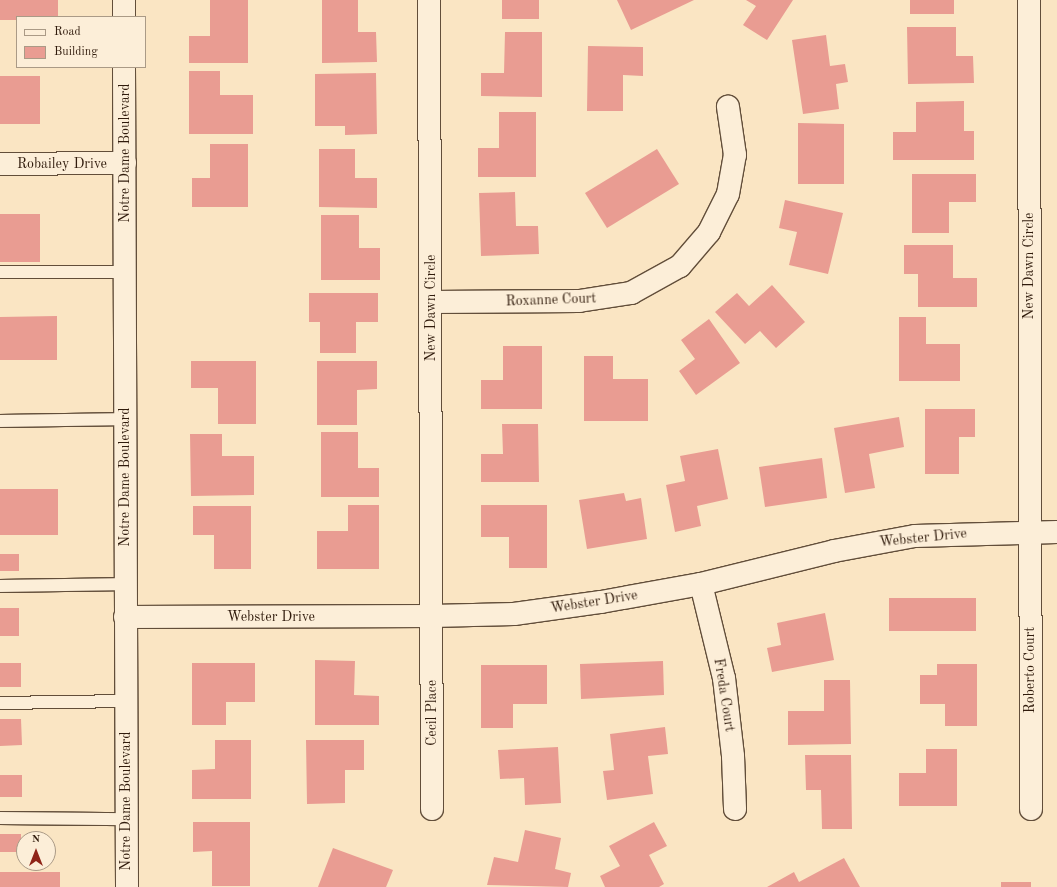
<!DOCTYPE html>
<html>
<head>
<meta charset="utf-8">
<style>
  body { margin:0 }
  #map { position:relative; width:1057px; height:887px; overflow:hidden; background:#fae5c3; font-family:"Old Standard TT",serif }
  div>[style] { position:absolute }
  .building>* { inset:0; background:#e99c92 }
  .roads { filter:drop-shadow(1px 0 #624e3a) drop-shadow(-1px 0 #624e3a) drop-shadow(0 1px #624e3a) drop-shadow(0 -1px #624e3a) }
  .service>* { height:12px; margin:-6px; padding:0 6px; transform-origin:6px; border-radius:6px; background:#fceed8 }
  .minor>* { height:22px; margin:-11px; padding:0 11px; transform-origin:11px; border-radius:11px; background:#fceed8 }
  .tertiary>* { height:22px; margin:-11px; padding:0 11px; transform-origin:11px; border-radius:11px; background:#fceed8 }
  span { translate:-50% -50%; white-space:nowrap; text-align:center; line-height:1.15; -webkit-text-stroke:3px #fceed8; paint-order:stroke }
  .street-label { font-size:14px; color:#301b0c }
  .legend { position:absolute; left:16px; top:16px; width:130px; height:52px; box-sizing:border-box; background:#fceed8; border:1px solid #aa9a86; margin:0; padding:5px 7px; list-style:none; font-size:12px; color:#301b0c }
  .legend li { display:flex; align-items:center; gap:8px; height:20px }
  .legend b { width:20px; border:1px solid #aa9a86 }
  .north { position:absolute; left:16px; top:831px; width:40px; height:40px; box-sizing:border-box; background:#fceed8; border:1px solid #aa9a86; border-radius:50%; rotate:0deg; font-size:11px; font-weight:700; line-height:16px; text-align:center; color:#301b0c }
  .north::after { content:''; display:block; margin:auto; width:14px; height:18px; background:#8f2418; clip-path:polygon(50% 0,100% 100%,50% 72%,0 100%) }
</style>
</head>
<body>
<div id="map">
  <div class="building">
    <i style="clip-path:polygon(0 0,58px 0,58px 17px,17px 17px,17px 20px,0 20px)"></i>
    <i style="clip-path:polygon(210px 0,248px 0,248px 63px,189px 63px,189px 36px,210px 36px)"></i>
    <i style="clip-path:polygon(322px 0,358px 0,358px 32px,376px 32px,377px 62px,322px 63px)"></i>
    <i style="clip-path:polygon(502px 0,539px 0,539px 19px,502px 19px)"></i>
    <i style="clip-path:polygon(617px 0,694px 0,631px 30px)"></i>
    <i style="clip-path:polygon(746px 0,793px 0,767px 40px,743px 25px,756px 6px)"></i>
    <i style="clip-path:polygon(910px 0,954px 0,954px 14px,910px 14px)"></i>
    <i style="clip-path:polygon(907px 27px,956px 27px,956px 56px,973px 56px,974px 83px,908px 84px)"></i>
    <i style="clip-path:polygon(505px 32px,542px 32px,542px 97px,481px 96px,481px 73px,504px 73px)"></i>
    <i style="clip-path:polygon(826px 35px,830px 66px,845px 64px,848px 82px,836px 84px,839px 109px,803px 114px,792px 40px)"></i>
    <i style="clip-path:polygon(588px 46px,643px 47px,643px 76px,623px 75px,623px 111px,587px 111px)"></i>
    <i style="clip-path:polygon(189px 71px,220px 71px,220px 95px,253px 95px,253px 134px,189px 134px)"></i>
    <i style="clip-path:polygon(376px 73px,377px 134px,345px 135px,345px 126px,315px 126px,315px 74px)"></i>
    <i style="clip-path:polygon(0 76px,40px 76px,40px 124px,0 124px)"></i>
    <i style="clip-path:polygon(964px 101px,964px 131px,974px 131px,974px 160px,893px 160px,893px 132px,916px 132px,916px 102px)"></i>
    <i style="clip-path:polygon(499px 112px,536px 112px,536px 177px,478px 177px,478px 148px,499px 148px)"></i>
    <i style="clip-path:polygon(798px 123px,844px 124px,844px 184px,798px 184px)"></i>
    <i style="clip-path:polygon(210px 144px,248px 144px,248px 207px,192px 207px,192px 178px,210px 178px)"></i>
    <i style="clip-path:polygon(319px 149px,355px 149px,355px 178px,377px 178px,377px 208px,319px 207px)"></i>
    <i style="clip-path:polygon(657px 149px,679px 184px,607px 228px,585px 193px)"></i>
    <i style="clip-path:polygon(912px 174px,976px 174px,976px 202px,949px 202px,949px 233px,912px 233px)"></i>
    <i style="clip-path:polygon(515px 192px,516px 226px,538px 226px,539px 254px,481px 256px,479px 193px)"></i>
    <i style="clip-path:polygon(785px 200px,843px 213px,828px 274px,789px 265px,797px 232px,779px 228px)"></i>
    <i style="clip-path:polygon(0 214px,40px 214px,40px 262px,0 262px)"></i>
    <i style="clip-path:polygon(321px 215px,359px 215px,359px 248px,380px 248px,380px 280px,321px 280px)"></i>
    <i style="clip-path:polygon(904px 245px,953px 245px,953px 278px,977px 278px,977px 307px,918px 307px,918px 274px,904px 274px)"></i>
    <i style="clip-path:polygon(772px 285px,805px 322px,776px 348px,760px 331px,745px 344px,715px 312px,737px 293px,749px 306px)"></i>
    <i style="clip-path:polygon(309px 293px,378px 293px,378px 322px,356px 322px,356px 353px,320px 353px,320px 322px,309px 322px)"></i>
    <i style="clip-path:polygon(57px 316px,57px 360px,0 360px,0 317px)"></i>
    <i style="clip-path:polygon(899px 317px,926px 317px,926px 344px,960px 344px,960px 381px,899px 381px)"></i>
    <i style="clip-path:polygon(709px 319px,740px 363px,696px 395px,679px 371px,695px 359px,681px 340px)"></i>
    <i style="clip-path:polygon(503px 346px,542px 346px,542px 409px,481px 409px,481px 380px,503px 380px)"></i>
    <i style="clip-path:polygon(584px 356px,613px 356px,613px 379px,648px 379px,648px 421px,584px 421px)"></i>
    <i style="clip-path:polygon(191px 361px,256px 361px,256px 424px,218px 424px,218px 388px,191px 388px)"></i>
    <i style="clip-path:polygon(317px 361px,377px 361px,377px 389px,357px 390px,357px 425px,317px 425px)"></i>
    <i style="clip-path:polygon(925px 409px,975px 409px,975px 437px,959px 437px,959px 474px,925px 474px)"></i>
    <i style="clip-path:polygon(899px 417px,904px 447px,869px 454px,875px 488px,845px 493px,834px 428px)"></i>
    <i style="clip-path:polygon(502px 424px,538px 424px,539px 482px,481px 482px,481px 454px,503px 454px)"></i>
    <i style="clip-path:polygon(321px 432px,358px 432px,358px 468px,379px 468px,379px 497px,321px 497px)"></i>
    <i style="clip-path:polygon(190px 434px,222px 434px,222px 456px,254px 456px,254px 495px,191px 496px)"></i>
    <i style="clip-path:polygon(718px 449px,728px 499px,697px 506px,701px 526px,675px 532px,666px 485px,685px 481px,680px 456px)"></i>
    <i style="clip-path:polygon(822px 458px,827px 498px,765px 507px,759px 467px)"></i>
    <i style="clip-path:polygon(0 489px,58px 489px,58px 535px,0 535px)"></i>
    <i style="clip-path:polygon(624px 493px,626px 501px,641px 498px,647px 539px,587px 549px,579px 500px)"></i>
    <i style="clip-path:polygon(348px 505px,379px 505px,379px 569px,317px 569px,317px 531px,348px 531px)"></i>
    <i style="clip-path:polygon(481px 505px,547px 505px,547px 568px,509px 568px,509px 537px,481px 537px)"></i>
    <i style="clip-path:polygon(193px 506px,251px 506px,251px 569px,214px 569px,214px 535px,193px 535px)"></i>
    <i style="clip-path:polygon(0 554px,19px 554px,19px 571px,0 571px)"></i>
    <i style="clip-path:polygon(889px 598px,976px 598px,976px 631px,889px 631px)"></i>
    <i style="clip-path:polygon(0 608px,19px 608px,19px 636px,0 636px)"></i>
    <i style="clip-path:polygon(825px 613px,834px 660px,772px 672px,767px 648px,781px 645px,777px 623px)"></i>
    <i style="clip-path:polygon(315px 660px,355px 661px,354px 695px,379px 696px,379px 725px,315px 725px)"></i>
    <i style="clip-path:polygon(663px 661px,664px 695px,581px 699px,580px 664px)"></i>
    <i style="clip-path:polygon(0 663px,21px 663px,21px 687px,0 687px)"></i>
    <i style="clip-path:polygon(192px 663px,255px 663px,255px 702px,226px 702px,226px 725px,192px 725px)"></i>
    <i style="clip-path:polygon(937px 664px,977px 664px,977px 726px,945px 726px,945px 704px,920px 704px,920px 675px,937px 675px)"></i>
    <i style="clip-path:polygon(481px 665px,547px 665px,547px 704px,513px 704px,513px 728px,481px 728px)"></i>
    <i style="clip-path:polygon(824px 680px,850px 680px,851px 744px,788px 745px,788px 711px,824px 711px)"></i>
    <i style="clip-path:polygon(0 719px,21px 719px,22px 745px,0 746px)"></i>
    <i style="clip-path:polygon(665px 727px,668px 754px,648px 756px,653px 794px,607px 800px,603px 771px,614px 770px,610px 734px)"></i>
    <i style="clip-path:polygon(215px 740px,251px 740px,251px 799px,192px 799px,192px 770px,215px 769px)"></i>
    <i style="clip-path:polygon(306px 740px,364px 740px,364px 770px,345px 770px,345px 803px,307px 804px)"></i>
    <i style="clip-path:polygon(558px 747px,561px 803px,525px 805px,524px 778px,500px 779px,498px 750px)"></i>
    <i style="clip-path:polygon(926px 749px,957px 749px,957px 806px,899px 806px,899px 773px,926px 773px)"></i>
    <i style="clip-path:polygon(805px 755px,851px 755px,852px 829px,822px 829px,821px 790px,806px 790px)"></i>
    <i style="clip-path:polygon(0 775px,22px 775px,22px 797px,0 797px)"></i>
    <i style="clip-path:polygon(193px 822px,250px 822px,250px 886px,212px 886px,212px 851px,193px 852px)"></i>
    <i style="clip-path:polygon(654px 822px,667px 846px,649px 855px,664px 884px,659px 887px,605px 887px,600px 876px,620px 866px,609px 846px)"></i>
    <i style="clip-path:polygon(525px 830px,561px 838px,555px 869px,571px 873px,568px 887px,487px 885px,494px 857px,518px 862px)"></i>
    <i style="clip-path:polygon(0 834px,21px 834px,21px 852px,0 852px)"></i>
    <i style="clip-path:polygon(333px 848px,393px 870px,386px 887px,318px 887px)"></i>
    <i style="clip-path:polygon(844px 858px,860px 887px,767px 887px,794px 872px,799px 882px)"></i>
    <i style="clip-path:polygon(0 872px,60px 872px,60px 887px,0 887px)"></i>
    <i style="clip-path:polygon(1001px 882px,1031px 882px,1031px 887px,1001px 887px)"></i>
  </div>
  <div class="roads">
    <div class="service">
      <i style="left:0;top:272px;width:125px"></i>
      <i style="left:0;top:421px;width:125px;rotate:-0.9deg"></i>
      <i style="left:0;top:586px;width:125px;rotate:-0.9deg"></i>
      <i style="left:0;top:703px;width:126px;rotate:-0.9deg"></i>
      <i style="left:0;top:818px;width:126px;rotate:0.5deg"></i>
    </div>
    <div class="minor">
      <i style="left:429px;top:0;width:809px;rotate:89.79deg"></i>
      <i style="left:1029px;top:0;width:809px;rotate:89.86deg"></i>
      <i style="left:0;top:164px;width:125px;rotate:-0.5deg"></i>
      <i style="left:431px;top:302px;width:148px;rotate:-0.4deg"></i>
      <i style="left:579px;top:301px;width:53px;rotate:-8.7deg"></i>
      <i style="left:631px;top:293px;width:56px;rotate:-28.9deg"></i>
      <i style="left:680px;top:266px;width:45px;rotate:-49.5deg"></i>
      <i style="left:709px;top:232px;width:42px;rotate:-63.4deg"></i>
      <i style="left:728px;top:194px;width:40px;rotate:-80deg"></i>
      <i style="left:735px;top:155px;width:49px;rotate:-98.3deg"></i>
      <i style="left:701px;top:584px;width:97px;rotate:76.3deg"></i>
      <i style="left:724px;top:678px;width:79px;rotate:83.4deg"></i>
      <i style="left:733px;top:756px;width:53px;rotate:87.8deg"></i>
      <i style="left:125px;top:617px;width:307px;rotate:-0.2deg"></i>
      <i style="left:432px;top:616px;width:82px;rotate:-1.4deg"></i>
      <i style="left:514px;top:614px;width:88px;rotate:-7.9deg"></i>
      <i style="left:601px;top:602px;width:102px;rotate:-10.2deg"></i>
      <i style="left:701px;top:584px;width:137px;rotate:-13.9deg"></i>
      <i style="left:834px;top:551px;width:82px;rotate:-10.5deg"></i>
      <i style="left:915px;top:536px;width:142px;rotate:-1.6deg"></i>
    </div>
    <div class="tertiary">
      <i style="left:124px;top:0;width:17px;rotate:90deg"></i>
      <i style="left:124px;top:67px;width:820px;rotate:89.79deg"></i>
    </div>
  </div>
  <div class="street-label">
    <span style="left:125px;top:153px;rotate:-90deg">Notre Dame Boulevard</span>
    <span style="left:62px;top:164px">Robailey Drive</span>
    <span style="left:1029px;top:266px;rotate:-90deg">New Dawn Circle</span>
    <span style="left:551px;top:300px;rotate:-2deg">Roxanne Court</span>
    <span style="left:431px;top:308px;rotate:-90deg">New Dawn Circle</span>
    <span style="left:125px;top:477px;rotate:-90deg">Notre Dame Boulevard</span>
    <span style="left:923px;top:538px;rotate:-6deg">Webster Drive</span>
    <span style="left:594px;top:602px;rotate:-9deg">Webster Drive</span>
    <span style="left:271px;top:617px">Webster Drive</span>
    <span style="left:1030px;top:670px;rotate:-90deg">Roberto Court</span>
    <span style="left:724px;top:695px;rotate:81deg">Freda Court</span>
    <span style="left:432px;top:713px;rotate:-90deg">Cecil Place</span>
    <span style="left:126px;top:801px;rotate:-90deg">Notre Dame Boulevard</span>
  </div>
  <ul class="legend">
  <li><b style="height:5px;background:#fceed8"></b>Road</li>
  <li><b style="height:11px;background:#e99c92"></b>Building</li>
  </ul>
  <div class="north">N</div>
</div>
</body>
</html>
